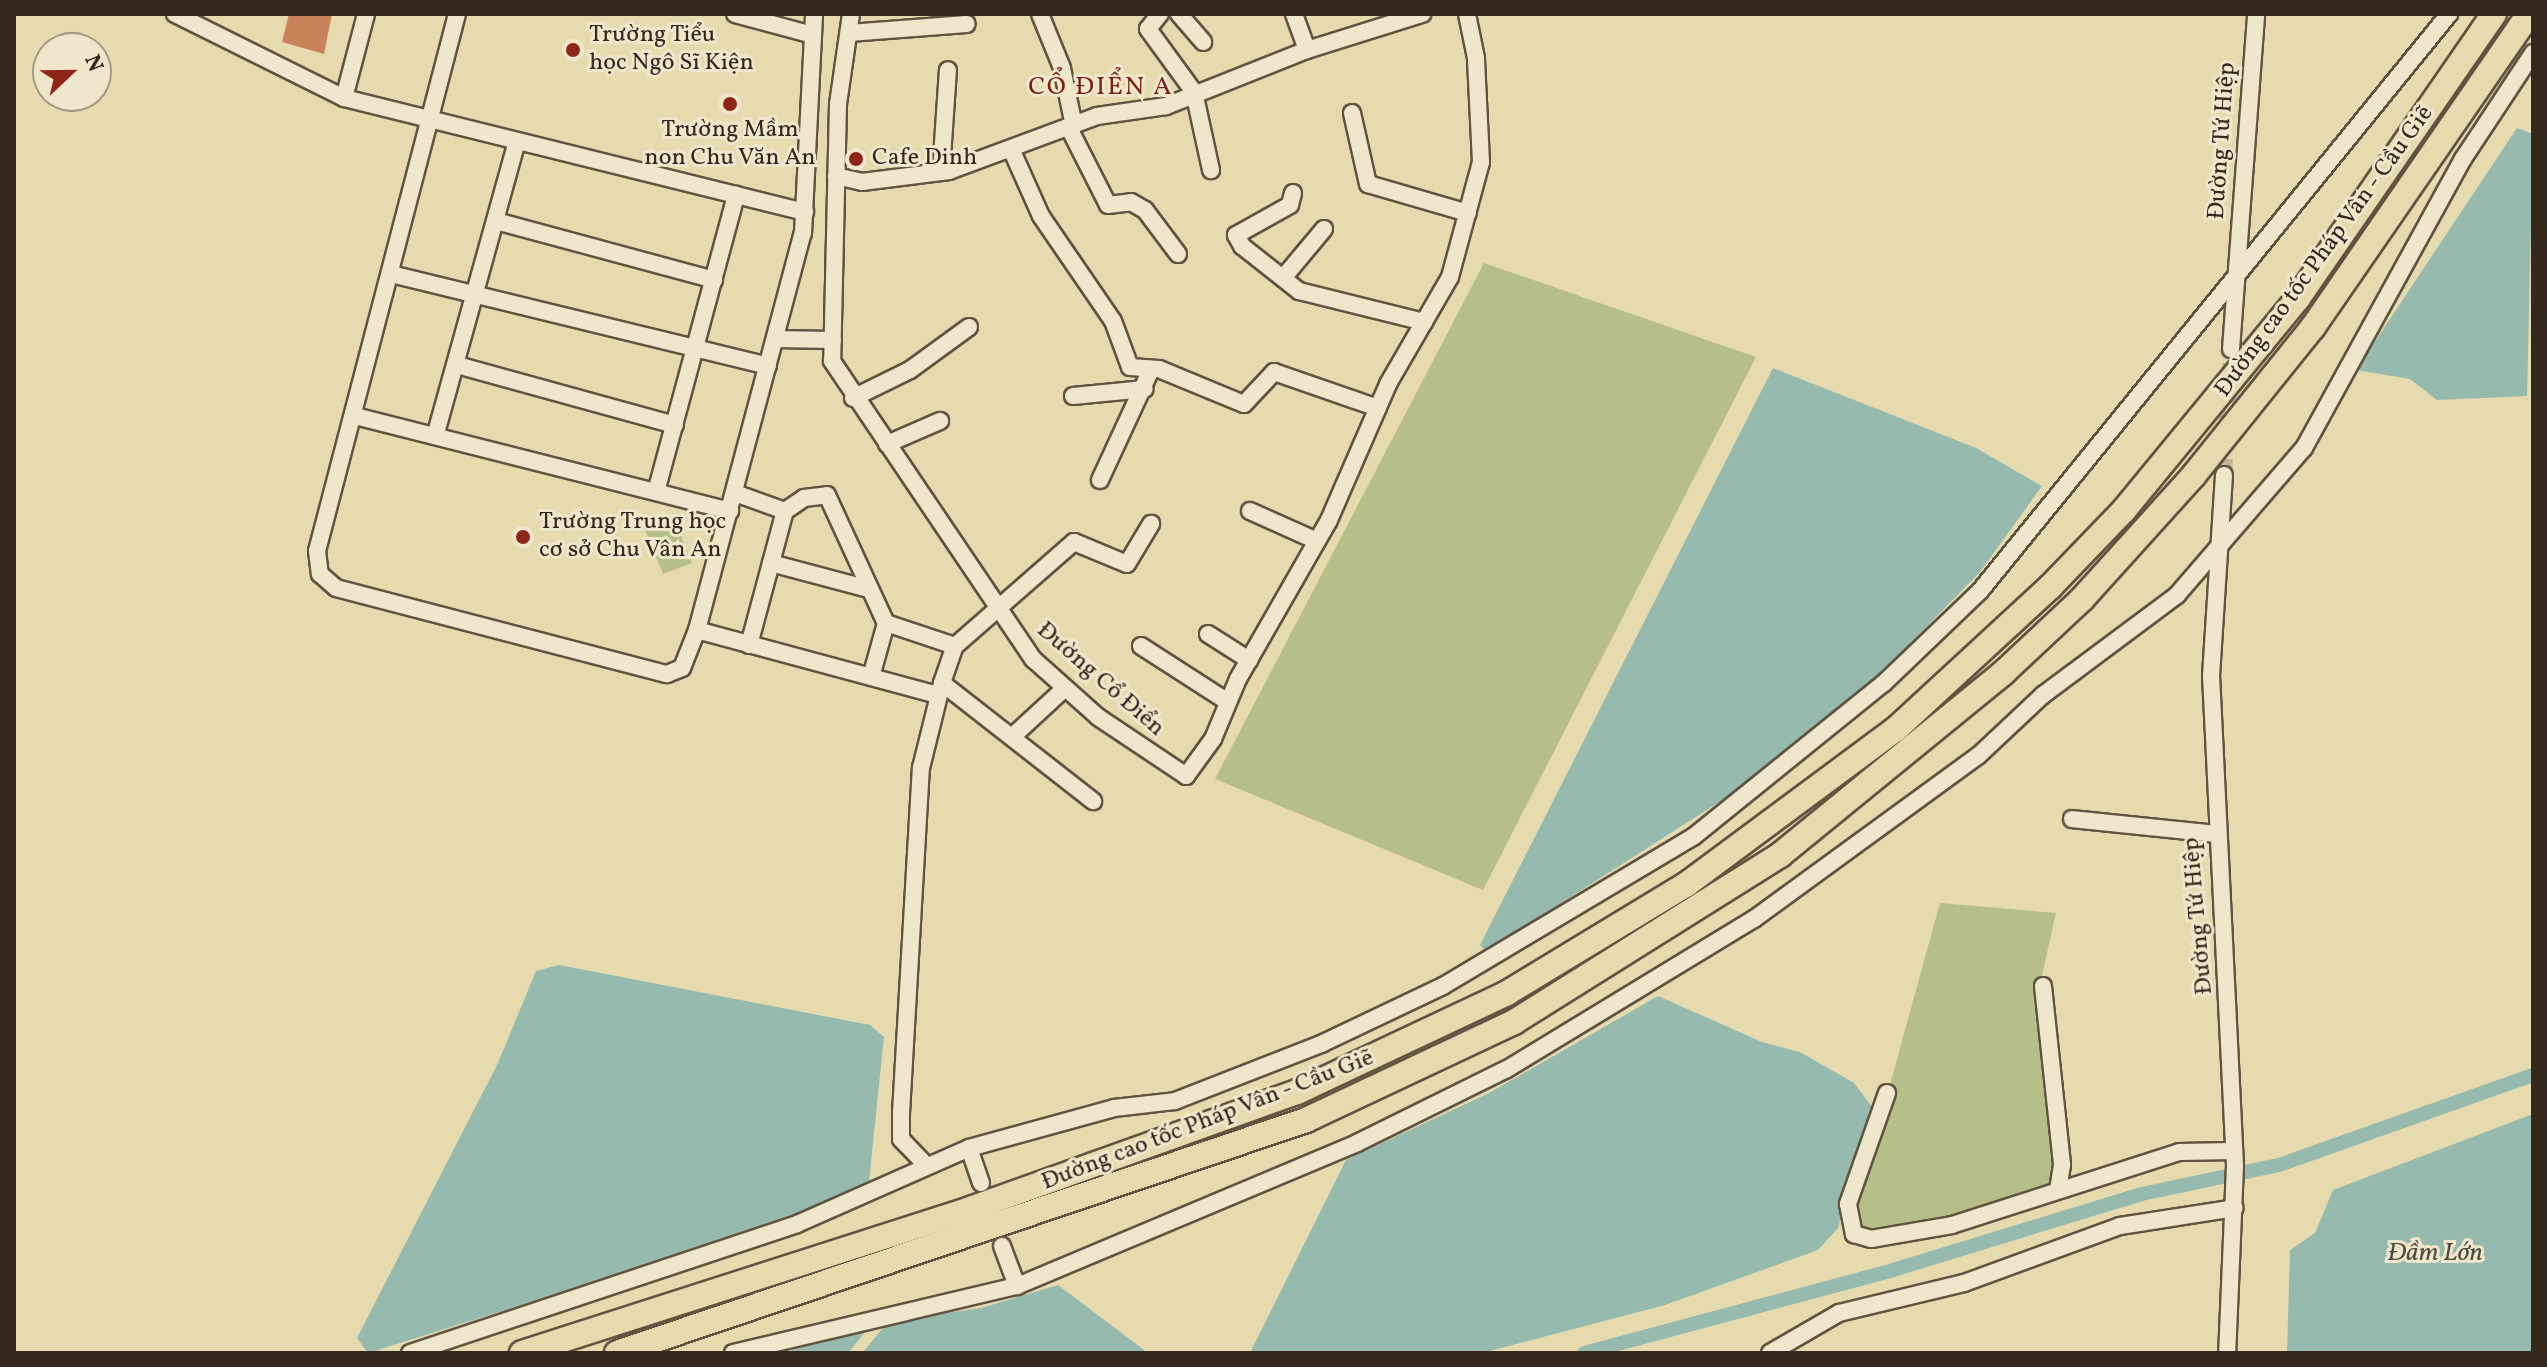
<!DOCTYPE html>
<html>
<head>
<meta charset="utf-8">
<style>
  body { margin:0 }
  #map { position:relative; width:2547px; height:1367px; overflow:hidden; background:#e6daaf; font-family:Vollkorn,serif }
  div>[style] { position:absolute }
  .green>* { inset:0; background:#b7bf89 }
  .water>* { inset:0; background:#96baae }
  .canal>* { height:14px; margin:-7px; padding:0 7px; transform-origin:7px; border-radius:7px; background:#96baae }
  .building>* { inset:0; background:#c9835a }
  .minor-tunnel>* { height:16px; margin-top:-8px; transform-origin:0; background:repeating-linear-gradient(90deg,#c2b692 0 16px,transparent 0 24px) }
  .roads { filter:drop-shadow(2px 0 #605441) drop-shadow(-2px 0 #605441) drop-shadow(0 2px #605441) drop-shadow(0 -2px #605441) }
  .minor>* { height:16px; margin:-8px; padding:0 8px; transform-origin:8px; border-radius:8px; background:#efe7cb }
  .highway>* { height:24px; margin:-12px; padding:0 12px; transform-origin:12px; border-radius:12px; background:#e6daaf }
  .dots>* { width:22px; height:22px; translate:-50% -50%; box-sizing:border-box; border:4px solid #efe7cb; border-radius:50% }
  span { translate:-50% -50%; white-space:nowrap; text-align:center; line-height:1.15; -webkit-text-stroke:6px #efe7cb; paint-order:stroke }
  .poi-label { font-size:24px; color:#34271c }
  .left { translate:0 -50%; text-align:left }
  .street-label { font-size:24px; color:#34271c }
  .neighbourhood-label { font-size:26px; color:#7a1f14; letter-spacing:2px }
  .water-label { font-size:26px; color:#4c4c40; font-style:italic }
  .frame { position:absolute; inset:0; border:16px solid #34271c; pointer-events:none }
  .north { position:absolute; left:32px; top:32px; width:80px; height:80px; box-sizing:border-box; background:#efe7cb; border:2px solid #a49a85; border-radius:50%; rotate:68deg; font-size:22px; font-weight:700; line-height:32px; text-align:center; color:#34271c }
  .north::after { content:''; display:block; margin:auto; width:28px; height:36px; background:#8f2418; clip-path:polygon(50% 0,100% 100%,50% 72%,0 100%) }
</style>
</head>
<body>
<div id="map">
  <div class="green">
    <i style="clip-path:polygon(1484px 263px,1756px 357px,1483px 890px,1215px 779px)"></i>
    <i style="clip-path:polygon(673px 516px,692px 563px,663px 574px,644px 527px)"></i>
    <i style="clip-path:polygon(1940px 903px,2056px 913px,2036px 1002px,2055px 1160px,2051px 1189px,1882px 1235px,1858px 1230px,1856px 1208px)"></i>
  </div>
  <div class="water">
    <i style="clip-path:polygon(2517px 128px,2533px 134px,2527px 396px,2437px 400px,2410px 379px,2356px 370px)"></i>
    <i style="clip-path:polygon(1773px 368px,1976px 448px,2042px 486px,1980px 572px,1875px 679px,1763px 774px,1486px 951px,1480px 945px)"></i>
    <i style="clip-path:polygon(559px 965px,870px 1025px,884px 1037px,869px 1181px,787px 1222px,368px 1353px,357px 1338px,498px 1063px,536px 971px)"></i>
    <i style="clip-path:polygon(1658px 996px,1762px 1042px,1800px 1052px,1854px 1083px,1873px 1108px,1838px 1228px,1818px 1250px,1665px 1305px,1482px 1353px,1250px 1353px,1346px 1160px,1489px 1093px)"></i>
    <i style="clip-path:polygon(2533px 1114px,2533px 1353px,2287px 1353px,2290px 1250px,2315px 1233px,2333px 1190px)"></i>
    <i style="clip-path:polygon(1058px 1285px,1148px 1353px,862px 1353px,889px 1321px,981px 1308px)"></i>
    <i style="clip-path:polygon(870px 1326px,848px 1353px,784px 1353px)"></i>
  </div>
  <div class="canal">
    <i style="left:1584px;top:1353px;width:320px;rotate:-15deg"></i>
    <i style="left:1893px;top:1270px;width:260px;rotate:-17deg"></i>
    <i style="left:2142px;top:1194px;width:140px;rotate:-12deg"></i>
    <i style="left:2279px;top:1165px;width:269px;rotate:-19.5deg"></i>
  </div>
  <div class="building">
    <i style="clip-path:polygon(289px 14px,332px 14px,324px 54px,282px 42px)"></i>
  </div>
  <div class="minor-tunnel">
    <i style="left:2224px;top:475px;width:126px;rotate:-86.8deg"></i>
  </div>
  <div class="roads">
    <div class="minor">
      <i style="left:175px;top:14px;width:189px;rotate:26.4deg"></i>
      <i style="left:344px;top:98px;width:475px;rotate:13.9deg"></i>
      <i style="left:457px;top:14px;width:555px;rotate:104.61deg"></i>
      <i style="left:317px;top:551px;width:23px;rotate:83deg"></i>
      <i style="left:320px;top:574px;width:21px;rotate:41deg"></i>
      <i style="left:336px;top:588px;width:342px;rotate:14.6deg"></i>
      <i style="left:667px;top:674px;width:16px;rotate:-22deg"></i>
      <i style="left:682px;top:668px;width:41px;rotate:-68.5deg"></i>
      <i style="left:697px;top:630px;width:411px;rotate:-75.1deg"></i>
      <i style="left:803px;top:233px;width:219px;rotate:-87.1deg"></i>
      <i style="left:735px;top:14px;width:81px;rotate:15.1deg"></i>
      <i style="left:851px;top:14px;width:91px;rotate:98.2deg"></i>
      <i style="left:838px;top:104px;width:257px;rotate:91.3deg"></i>
      <i style="left:832px;top:361px;width:359px;rotate:56deg"></i>
      <i style="left:1033px;top:659px;width:87px;rotate:41.7deg"></i>
      <i style="left:1098px;top:717px;width:106px;rotate:33.8deg"></i>
      <i style="left:1186px;top:776px;width:46px;rotate:-53.9deg"></i>
      <i style="left:1213px;top:739px;width:65px;rotate:-67.4deg"></i>
      <i style="left:1238px;top:679px;width:183px;rotate:-60.2deg"></i>
      <i style="left:1329px;top:520px;width:148px;rotate:-66.5deg"></i>
      <i style="left:1388px;top:384px;width:124px;rotate:-59.9deg"></i>
      <i style="left:1450px;top:277px;width:119px;rotate:-74.9deg"></i>
      <i style="left:1481px;top:162px;width:104px;rotate:-92.8deg"></i>
      <i style="left:1476px;top:58px;width:45px;rotate:-101.6deg"></i>
      <i style="left:1040px;top:14px;width:58px;rotate:67.8deg"></i>
      <i style="left:1062px;top:68px;width:59px;rotate:78.3deg"></i>
      <i style="left:1160px;top:14px;width:19px;rotate:129deg"></i>
      <i style="left:1148px;top:29px;width:78px;rotate:53.9deg"></i>
      <i style="left:1194px;top:92px;width:80px;rotate:77.7deg"></i>
      <i style="left:1179px;top:14px;width:37px;rotate:49deg"></i>
      <i style="left:1294px;top:14px;width:38px;rotate:70deg"></i>
      <i style="left:849px;top:33px;width:118px;rotate:-4.4deg"></i>
      <i style="left:344px;top:98px;width:87px;rotate:-75.3deg"></i>
      <i style="left:1352px;top:113px;width:73px;rotate:77.3deg"></i>
      <i style="left:1368px;top:184px;width:104px;rotate:16.2deg"></i>
      <i style="left:1069px;top:128px;width:86px;rotate:63.1deg"></i>
      <i style="left:1108px;top:205px;width:23px;rotate:-7deg"></i>
      <i style="left:1131px;top:202px;width:16px;rotate:30deg"></i>
      <i style="left:1145px;top:210px;width:55px;rotate:53.1deg"></i>
      <i style="left:1012px;top:151px;width:71px;rotate:66deg"></i>
      <i style="left:1041px;top:216px;width:127px;rotate:55.6deg"></i>
      <i style="left:1113px;top:321px;width:49px;rotate:69.7deg"></i>
      <i style="left:1130px;top:367px;width:29px;rotate:4deg"></i>
      <i style="left:1159px;top:369px;width:92px;rotate:22.4deg"></i>
      <i style="left:1244px;top:404px;width:44px;rotate:-46.8deg"></i>
      <i style="left:1274px;top:372px;width:110px;rotate:19.1deg"></i>
      <i style="left:941px;top:172px;width:102px;rotate:-86.1deg"></i>
      <i style="left:836px;top:176px;width:27px;rotate:13deg"></i>
      <i style="left:862px;top:182px;width:88px;rotate:-7.2deg"></i>
      <i style="left:949px;top:171px;width:158px;rotate:-20.4deg"></i>
      <i style="left:1097px;top:116px;width:70px;rotate:-8.2deg"></i>
      <i style="left:1166px;top:106px;width:152px;rotate:-21.7deg"></i>
      <i style="left:1307px;top:50px;width:121px;rotate:-17.4deg"></i>
      <i style="left:1293px;top:193px;width:12px;rotate:104deg"></i>
      <i style="left:1290px;top:205px;width:62px;rotate:150.9deg"></i>
      <i style="left:1236px;top:235px;width:13px;rotate:61deg"></i>
      <i style="left:1242px;top:246px;width:73px;rotate:38.3deg"></i>
      <i style="left:1299px;top:291px;width:129px;rotate:13.9deg"></i>
      <i style="left:496px;top:221px;width:226px;rotate:15.1deg"></i>
      <i style="left:391px;top:274px;width:388px;rotate:13.7deg"></i>
      <i style="left:1283px;top:278px;width:64px;rotate:-50.1deg"></i>
      <i style="left:775px;top:339px;width:58px;rotate:1deg"></i>
      <i style="left:2231px;top:349px;width:336px;rotate:-85.7deg"></i>
      <i style="left:457px;top:365px;width:226px;rotate:15.4deg"></i>
      <i style="left:1073px;top:396px;width:72px;rotate:-5.6deg"></i>
      <i style="left:853px;top:398px;width:64px;rotate:-26.2deg"></i>
      <i style="left:910px;top:370px;width:73px;rotate:-36.1deg"></i>
      <i style="left:355px;top:416px;width:387px;rotate:14.2deg"></i>
      <i style="left:436px;top:433px;width:303px;rotate:-74.5deg"></i>
      <i style="left:887px;top:444px;width:58px;rotate:-23.5deg"></i>
      <i style="left:2224px;top:475px;width:200px;rotate:93.7deg"></i>
      <i style="left:2211px;top:675px;width:492px;rotate:87.2deg"></i>
      <i style="left:2235px;top:1166px;width:187px;rotate:92.4deg"></i>
      <i style="left:1100px;top:480px;width:119px;rotate:-65.2deg"></i>
      <i style="left:656px;top:492px;width:308px;rotate:-74.9deg"></i>
      <i style="left:735px;top:493px;width:53px;rotate:19.8deg"></i>
      <i style="left:1250px;top:511px;width:73px;rotate:24.1deg"></i>
      <i style="left:771px;top:563px;width:101px;rotate:14.9deg"></i>
      <i style="left:697px;top:630px;width:250px;rotate:15.1deg"></i>
      <i style="left:1208px;top:634px;width:49px;rotate:32.4deg"></i>
      <i style="left:749px;top:645px;width:139px;rotate:-75deg"></i>
      <i style="left:785px;top:511px;width:23px;rotate:-34deg"></i>
      <i style="left:804px;top:498px;width:23px;rotate:-7deg"></i>
      <i style="left:827px;top:495px;width:141px;rotate:65.3deg"></i>
      <i style="left:886px;top:623px;width:73px;rotate:18.4deg"></i>
      <i style="left:1141px;top:646px;width:103px;rotate:32.8deg"></i>
      <i style="left:871px;top:677px;width:56px;rotate:-74.5deg"></i>
      <i style="left:942px;top:683px;width:192px;rotate:38deg"></i>
      <i style="left:1013px;top:736px;width:71px;rotate:-42.7deg"></i>
      <i style="left:2072px;top:819px;width:145px;rotate:5.9deg"></i>
      <i style="left:2043px;top:986px;width:180px;rotate:83.9deg"></i>
      <i style="left:2062px;top:1165px;width:25px;rotate:99deg"></i>
      <i style="left:1887px;top:1093px;width:118px;rotate:109.4deg"></i>
      <i style="left:1848px;top:1204px;width:31px;rotate:79deg"></i>
      <i style="left:1854px;top:1234px;width:18px;rotate:16deg"></i>
      <i style="left:1871px;top:1239px;width:82px;rotate:-9.8deg"></i>
      <i style="left:1952px;top:1225px;width:238px;rotate:-17.8deg"></i>
      <i style="left:2179px;top:1152px;width:54px;rotate:-1.1deg"></i>
      <i style="left:969px;top:1148px;width:37px;rotate:71deg"></i>
      <i style="left:926px;top:1165px;width:36px;rotate:-134deg"></i>
      <i style="left:901px;top:1139px;width:26px;rotate:-90deg"></i>
      <i style="left:901px;top:1113px;width:346px;rotate:-86.7deg"></i>
      <i style="left:921px;top:768px;width:88px;rotate:-76.1deg"></i>
      <i style="left:942px;top:683px;width:39px;rotate:-71deg"></i>
      <i style="left:955px;top:646px;width:158px;rotate:-41.2deg"></i>
      <i style="left:1074px;top:542px;width:57px;rotate:22.5deg"></i>
      <i style="left:1127px;top:564px;width:47px;rotate:-59deg"></i>
      <i style="left:1002px;top:1246px;width:43px;rotate:69.4deg"></i>
      <i style="left:410px;top:1353px;width:408px;rotate:-18.4deg"></i>
      <i style="left:797px;top:1224px;width:188px;rotate:-23.8deg"></i>
      <i style="left:969px;top:1148px;width:150px;rotate:-15.4deg"></i>
      <i style="left:1114px;top:1108px;width:61px;rotate:-6.5deg"></i>
      <i style="left:1175px;top:1101px;width:157px;rotate:-21.3deg"></i>
      <i style="left:1321px;top:1044px;width:135px;rotate:-25.4deg"></i>
      <i style="left:1443px;top:986px;width:291px;rotate:-30.8deg"></i>
      <i style="left:1693px;top:837px;width:245px;rotate:-38.9deg"></i>
      <i style="left:1884px;top:683px;width:133px;rotate:-43.8deg"></i>
      <i style="left:1980px;top:591px;width:744px;rotate:-50.89deg"></i>
      <i style="left:733px;top:1353px;width:292px;rotate:-13.3deg"></i>
      <i style="left:1017px;top:1286px;width:369px;rotate:-22.8deg"></i>
      <i style="left:1357px;top:1143px;width:167px;rotate:-26.3deg"></i>
      <i style="left:1507px;top:1069px;width:289px;rotate:-31.3deg"></i>
      <i style="left:1754px;top:919px;width:278px;rotate:-36.1deg"></i>
      <i style="left:1979px;top:755px;width:88px;rotate:-43.2deg"></i>
      <i style="left:2043px;top:695px;width:167px;rotate:-36.7deg"></i>
      <i style="left:2177px;top:595px;width:194px;rotate:-49.2deg"></i>
      <i style="left:2304px;top:448px;width:330px;rotate:-61.2deg"></i>
      <i style="left:2463px;top:159px;width:127px;rotate:-56.6deg"></i>
      <i style="left:1770px;top:1353px;width:80px;rotate:-30.1deg"></i>
      <i style="left:1839px;top:1313px;width:129px;rotate:-13.5deg"></i>
      <i style="left:1964px;top:1283px;width:166px;rotate:-20.1deg"></i>
      <i style="left:2120px;top:1226px;width:116px;rotate:-8.9deg"></i>
    </div>
    <div class="highway">
      <i style="left:522px;top:1353px;width:471px;rotate:-17.8deg"></i>
      <i style="left:970px;top:1209px;width:347px;rotate:-19.7deg"></i>
      <i style="left:1297px;top:1092px;width:232px;rotate:-25.2deg"></i>
      <i style="left:1507px;top:993px;width:210px;rotate:-31.2deg"></i>
      <i style="left:1687px;top:884px;width:260px;rotate:-36.6deg"></i>
      <i style="left:1896px;top:729px;width:209px;rotate:-42.7deg"></i>
      <i style="left:2050px;top:587px;width:107px;rotate:-46.1deg"></i>
      <i style="left:2124px;top:510px;width:274px;rotate:-50.6deg"></i>
      <i style="left:2298px;top:298px;width:345px;rotate:-55.4deg"></i>
      <i style="left:617px;top:1353px;width:727px;rotate:-18.68deg"></i>
      <i style="left:1306px;top:1120px;width:230px;rotate:-25.2deg"></i>
      <i style="left:1514px;top:1022px;width:314px;rotate:-32.1deg"></i>
      <i style="left:1780px;top:855px;width:288px;rotate:-39.2deg"></i>
      <i style="left:2003px;top:673px;width:108px;rotate:-43.1deg"></i>
      <i style="left:2082px;top:599px;width:167px;rotate:-47.9deg"></i>
      <i style="left:2194px;top:475px;width:190px;rotate:-51.2deg"></i>
      <i style="left:2313px;top:327px;width:380px;rotate:-55.4deg"></i>
    </div>
  </div>
  <div class="dots">
    <i style="left:573px;top:50px;background:#8f2418"></i>
    <i style="left:730px;top:104px;background:#8f2418"></i>
    <i style="left:856px;top:159px;background:#8f2418"></i>
    <i style="left:523px;top:537px;background:#8f2418"></i>
  </div>
  <div class="poi-label">
    <span class="left" style="left:589px;top:50px">Trường Tiểu<br>học Ngô Sĩ Kiện</span>
    <span style="left:730px;top:145px">Trường Mầm<br>non Chu Văn An</span>
    <span class="left" style="left:872px;top:159px">Cafe Dinh</span>
    <span class="left" style="left:539px;top:537px">Trường Trung học<br>cơ sở Chu Vân An</span>
  </div>
  <div class="street-label">
    <span style="left:2223px;top:141px;rotate:-86deg">Đường Tứ Hiệp</span>
    <span style="left:2325px;top:252px;rotate:-54deg">Đường cao tốc Pháp Vân - Cầu Giẽ</span>
    <span style="left:1100px;top:680px;rotate:41deg">Đường Cổ Điển</span>
    <span style="left:2199px;top:916px;rotate:-95deg">Đường Tứ Hiệp</span>
    <span style="left:1208px;top:1121px;rotate:-21deg">Đường cao tốc Pháp Vân - Cầu Giẽ</span>
  </div>
  <div class="neighbourhood-label">
    <span style="left:1101px;top:88px">CỔ ĐIỂN A</span>
  </div>
  <div class="water-label">
    <span style="left:2435px;top:1254px">Đầm Lớn</span>
  </div>
  <div class="frame"></div>
  <div class="north">N</div>
</div>
</body>
</html>
